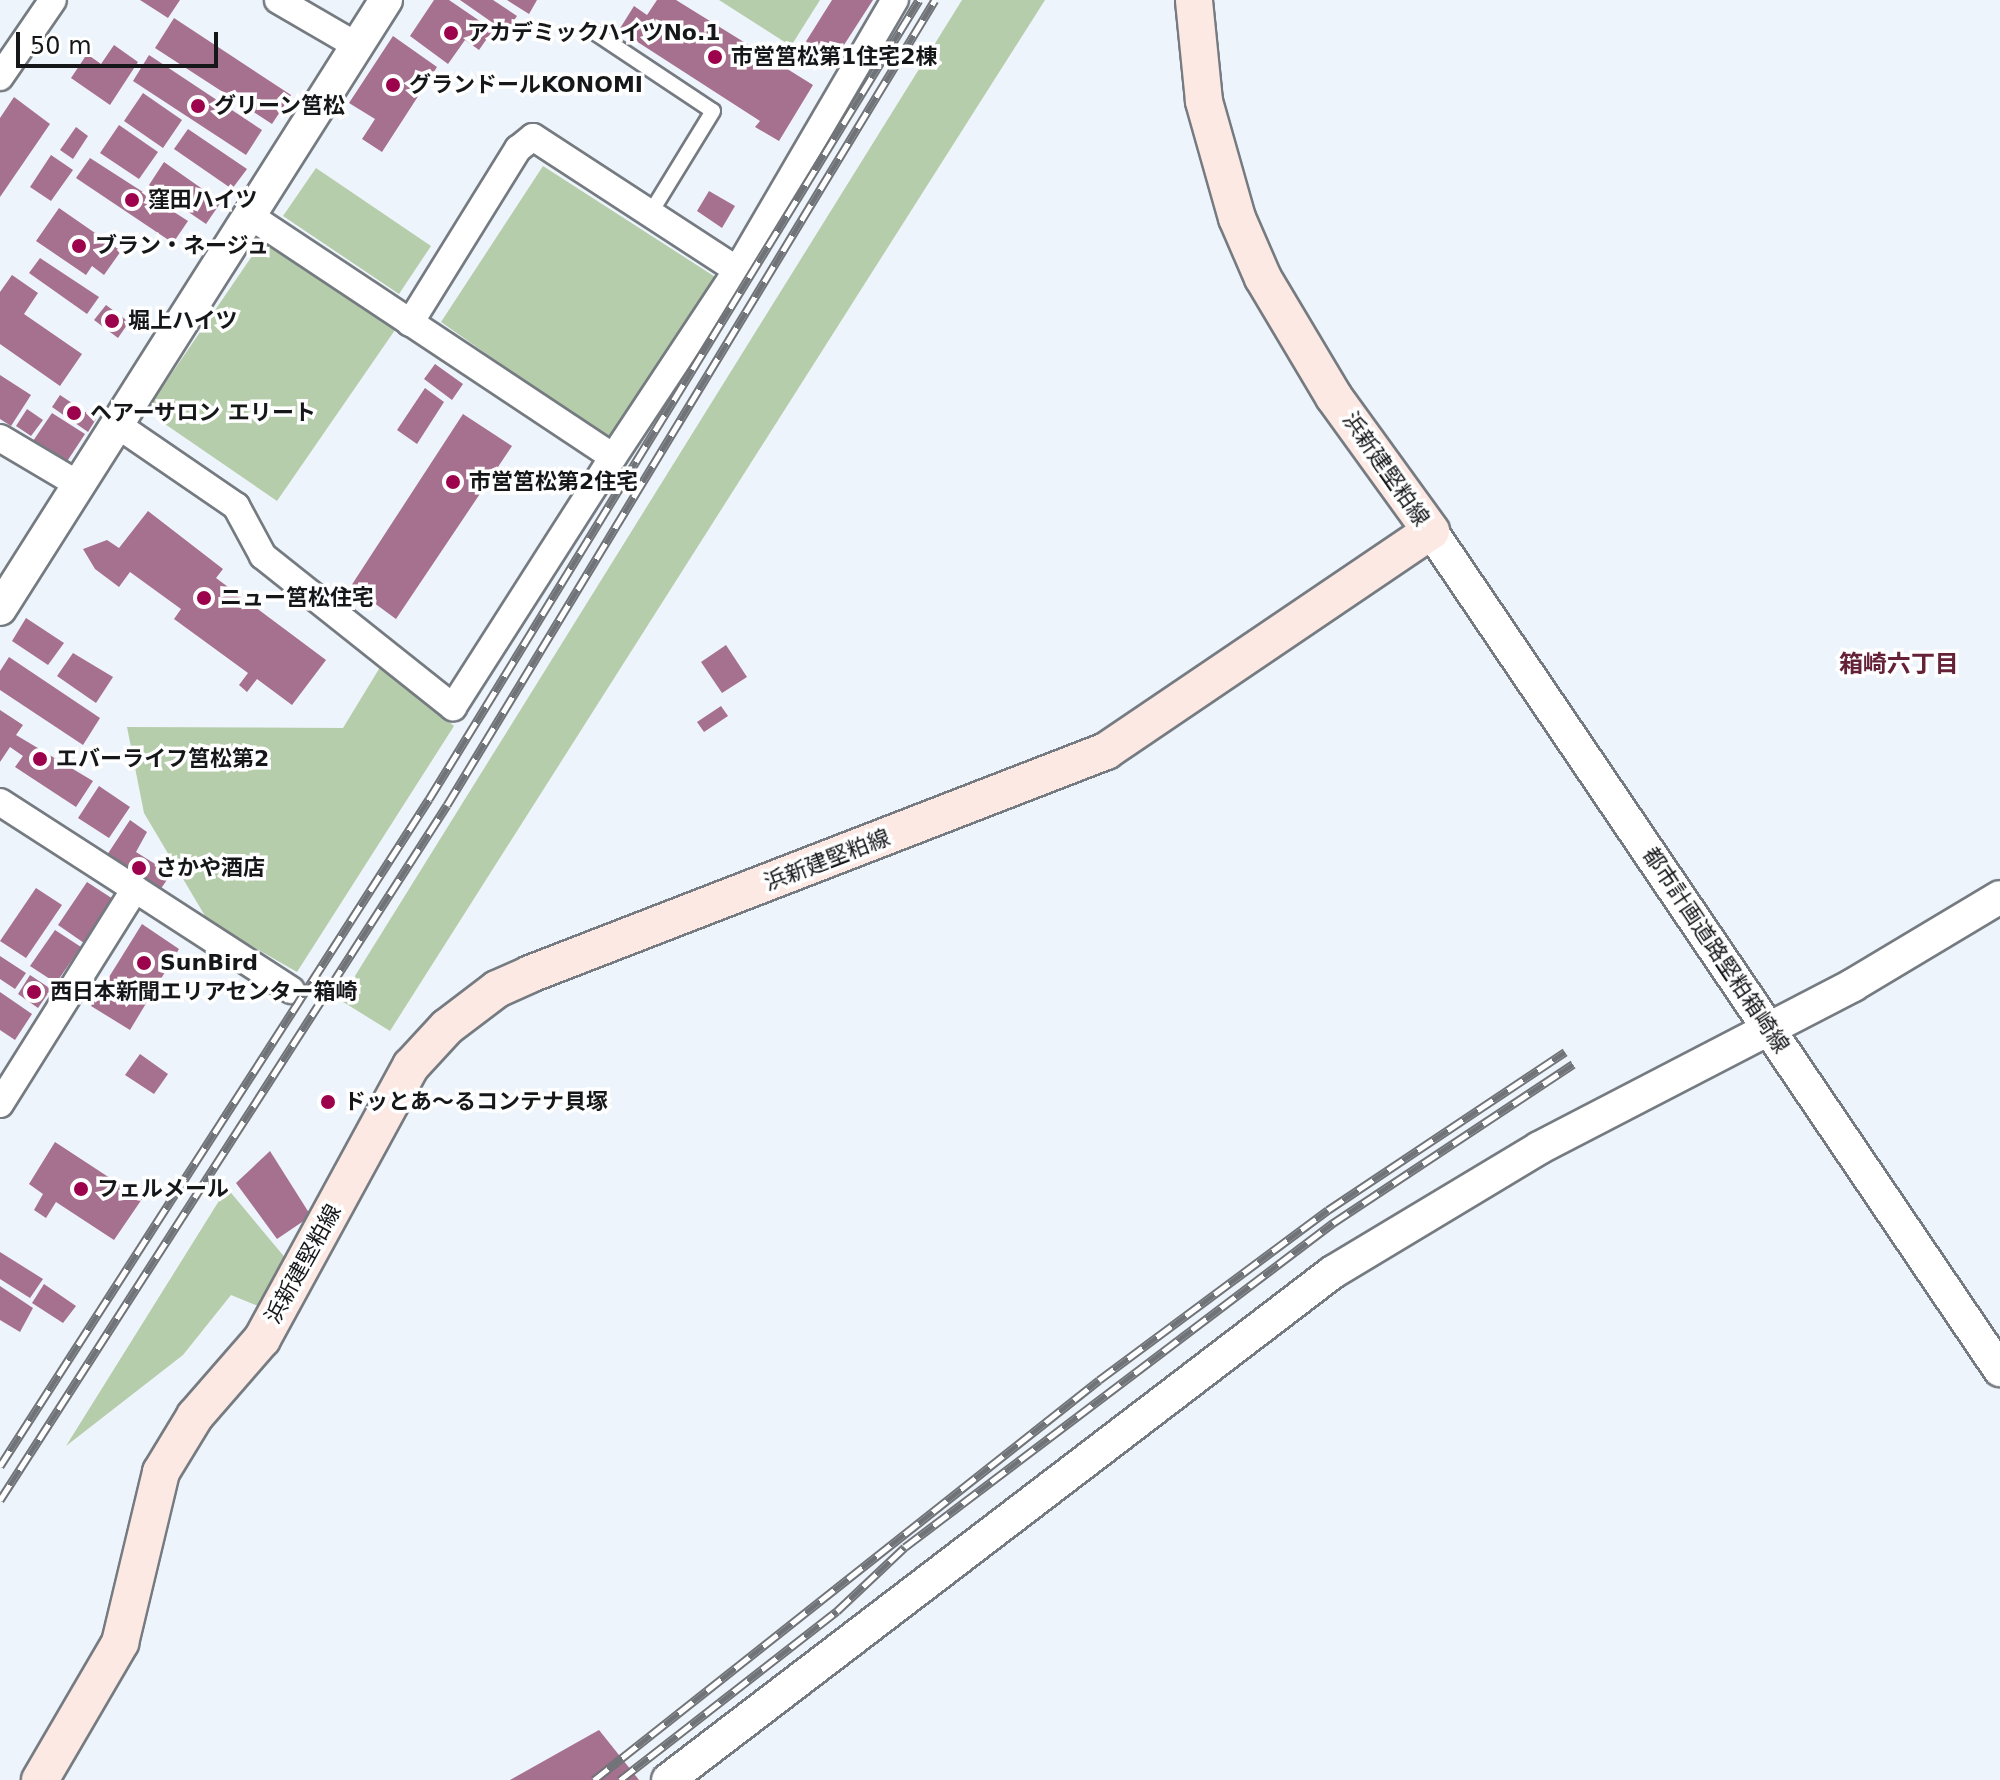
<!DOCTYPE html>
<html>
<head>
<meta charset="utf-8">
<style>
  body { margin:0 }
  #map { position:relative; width:2000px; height:1780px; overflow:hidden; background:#eef4fb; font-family:"DejaVu Sans","Noto Sans JP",sans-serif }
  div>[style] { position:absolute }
  .green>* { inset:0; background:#b6cdab }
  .building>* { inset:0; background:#a6708f }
  .roads { filter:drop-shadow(2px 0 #757b81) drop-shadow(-2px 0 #757b81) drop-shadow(0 2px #757b81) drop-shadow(0 -2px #757b81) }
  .service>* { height:14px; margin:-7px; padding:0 7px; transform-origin:7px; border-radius:7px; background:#fff }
  .minor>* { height:26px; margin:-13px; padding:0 13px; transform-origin:13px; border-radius:13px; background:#fff }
  .tertiary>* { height:32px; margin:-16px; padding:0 16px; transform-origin:16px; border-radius:16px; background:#fff }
  .secondary>* { height:36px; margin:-18px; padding:0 18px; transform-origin:18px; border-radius:18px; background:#fde9e3 }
  .rail>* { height:9px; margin-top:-4.5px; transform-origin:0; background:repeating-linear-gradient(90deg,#fff 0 18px,#707478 0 36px); box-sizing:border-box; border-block:2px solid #707478 }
  .dots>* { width:22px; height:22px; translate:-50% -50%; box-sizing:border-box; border:4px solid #fff; border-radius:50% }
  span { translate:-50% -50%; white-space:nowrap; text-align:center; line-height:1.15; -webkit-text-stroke:7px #fff; paint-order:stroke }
  .poi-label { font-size:22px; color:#151719; font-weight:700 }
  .left { translate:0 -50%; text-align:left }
  .street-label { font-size:22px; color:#151719 }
  .neighbourhood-label { font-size:24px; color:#642138; font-weight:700 }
  .scale { position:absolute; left:16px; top:32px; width:202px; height:36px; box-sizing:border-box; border:4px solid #151719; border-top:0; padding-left:10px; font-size:24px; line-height:28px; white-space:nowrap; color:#151719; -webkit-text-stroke:6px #fff; paint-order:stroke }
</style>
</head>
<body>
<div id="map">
  <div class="green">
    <i style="clip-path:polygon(719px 0,820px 0,791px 46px)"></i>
    <i style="clip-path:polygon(962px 0,1045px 0,390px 1031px,340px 1000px)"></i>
    <i style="clip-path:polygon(543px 166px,720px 280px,613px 443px,441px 322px)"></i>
    <i style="clip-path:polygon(316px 168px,431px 246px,399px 294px,283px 216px)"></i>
    <i style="clip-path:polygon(263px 240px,395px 330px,277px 501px,146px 411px)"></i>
    <i style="clip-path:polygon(382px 664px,454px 726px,297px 972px,208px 921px,144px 813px,127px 727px,343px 728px)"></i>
    <i style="clip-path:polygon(227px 1188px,287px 1260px,258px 1306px,231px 1295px,183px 1355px,66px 1446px)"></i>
  </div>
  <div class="building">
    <i style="clip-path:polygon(140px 0,180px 0,168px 18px)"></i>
    <i style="clip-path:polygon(434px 0,449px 0,493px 30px,479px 50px,465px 40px,448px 64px,410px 36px)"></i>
    <i style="clip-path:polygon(460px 0,493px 0,517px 16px,506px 32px)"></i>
    <i style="clip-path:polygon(507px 0,537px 0,529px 14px)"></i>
    <i style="clip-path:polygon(657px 0,676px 0,813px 85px,779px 141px,755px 127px,760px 121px,619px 30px,634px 6px,647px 15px)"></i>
    <i style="clip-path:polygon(832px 0,873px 0,833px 62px,805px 43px)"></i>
    <i style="clip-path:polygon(174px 18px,291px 95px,272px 124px,155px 48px)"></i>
    <i style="clip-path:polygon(393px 36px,437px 67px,382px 152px,362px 139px,375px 119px,349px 103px)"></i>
    <i style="clip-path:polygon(114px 45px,138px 62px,110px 105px,71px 78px,87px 54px,101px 64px)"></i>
    <i style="clip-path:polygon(149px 55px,262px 130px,246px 155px,133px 81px)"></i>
    <i style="clip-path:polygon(143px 93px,182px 120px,163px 148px,124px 121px)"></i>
    <i style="clip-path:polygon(14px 97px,50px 124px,0 197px,0 118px)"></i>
    <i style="clip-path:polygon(119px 125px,158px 152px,139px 179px,100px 153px)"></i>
    <i style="clip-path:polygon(76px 127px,88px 136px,73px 159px,60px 150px)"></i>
    <i style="clip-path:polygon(188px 129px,247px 169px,232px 189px,174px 149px)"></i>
    <i style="clip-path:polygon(51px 155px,73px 170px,51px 201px,30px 187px)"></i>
    <i style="clip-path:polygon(90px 158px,188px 221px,173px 243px,76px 178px)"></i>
    <i style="clip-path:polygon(164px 162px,221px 202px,206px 224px,149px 185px)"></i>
    <i style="clip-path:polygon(709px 191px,735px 206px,722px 228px,697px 211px)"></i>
    <i style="clip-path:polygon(59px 208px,121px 251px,104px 275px,92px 266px,86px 275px,36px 241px)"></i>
    <i style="clip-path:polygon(40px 258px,99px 297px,87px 314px,29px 273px)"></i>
    <i style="clip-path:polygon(12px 275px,38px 293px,24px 314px,82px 354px,60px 386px,0 344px,0 292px)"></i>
    <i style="clip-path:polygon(106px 305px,129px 322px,118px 338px,94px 320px)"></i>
    <i style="clip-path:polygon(435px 364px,463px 384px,452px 400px,424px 379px)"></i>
    <i style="clip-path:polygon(0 375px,31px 395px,11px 426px,0 419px)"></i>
    <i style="clip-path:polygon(425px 388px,444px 402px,417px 444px,397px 430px)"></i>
    <i style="clip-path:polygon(60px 395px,96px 419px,88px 432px,52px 407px)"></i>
    <i style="clip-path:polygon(27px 409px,43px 420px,31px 436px,16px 426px)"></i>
    <i style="clip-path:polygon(52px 413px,85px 434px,66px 463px,33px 441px)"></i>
    <i style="clip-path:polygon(463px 414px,512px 446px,396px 619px,351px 586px)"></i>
    <i style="clip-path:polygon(148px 511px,223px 569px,216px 578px,326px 660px,292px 705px,257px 679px,247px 692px,239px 685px,248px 673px,174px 619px,181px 609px,130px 572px,119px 587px,95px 569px,83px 549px,107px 540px,119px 548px)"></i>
    <i style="clip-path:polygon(26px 618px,64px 643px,48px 665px,12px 641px)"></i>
    <i style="clip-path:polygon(726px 645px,747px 677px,722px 693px,701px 662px)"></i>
    <i style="clip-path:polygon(73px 653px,113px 677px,96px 703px,57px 676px)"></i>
    <i style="clip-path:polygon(9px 657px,100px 718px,83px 745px,0 690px,0 671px)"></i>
    <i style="clip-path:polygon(721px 706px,728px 716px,704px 732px,697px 722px)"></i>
    <i style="clip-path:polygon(0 710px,23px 725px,16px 735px,93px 781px,76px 807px,15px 767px,23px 756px,10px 747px,0 762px)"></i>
    <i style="clip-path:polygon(99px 786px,130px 807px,109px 838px,78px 818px)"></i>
    <i style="clip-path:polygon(130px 820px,147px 832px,136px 852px,171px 874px,160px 890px,107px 855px)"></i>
    <i style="clip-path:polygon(87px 882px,113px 899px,84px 943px,58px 925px)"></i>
    <i style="clip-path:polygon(36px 888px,62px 905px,26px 958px,0 941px)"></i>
    <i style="clip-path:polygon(142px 924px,179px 949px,130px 1030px,91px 1006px)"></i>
    <i style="clip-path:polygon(55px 930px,81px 947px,56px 983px,30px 966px)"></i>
    <i style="clip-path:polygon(0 956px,26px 973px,15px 989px,0 979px)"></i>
    <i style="clip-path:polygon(30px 975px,51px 989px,38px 1008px,18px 994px)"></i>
    <i style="clip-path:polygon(0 992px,32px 1014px,15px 1040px,0 1030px)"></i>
    <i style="clip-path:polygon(140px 1054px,168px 1074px,154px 1094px,125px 1075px)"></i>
    <i style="clip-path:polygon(55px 1142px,142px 1199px,114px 1240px,56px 1202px,46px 1218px,34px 1210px,43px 1194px,29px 1184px)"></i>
    <i style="clip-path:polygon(270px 1151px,311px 1216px,277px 1239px,236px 1183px)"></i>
    <i style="clip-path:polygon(0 1252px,43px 1279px,30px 1298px,0 1279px)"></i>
    <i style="clip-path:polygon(44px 1284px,76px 1306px,63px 1323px,32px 1303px)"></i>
    <i style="clip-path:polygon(0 1286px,33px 1308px,20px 1332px,0 1320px)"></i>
    <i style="clip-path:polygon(599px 1730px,639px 1780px,510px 1780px)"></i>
  </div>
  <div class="roads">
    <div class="service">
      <i style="left:591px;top:30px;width:146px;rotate:33.6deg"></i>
      <i style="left:713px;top:111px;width:121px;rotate:121.5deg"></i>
    </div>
    <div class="minor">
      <i style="left:278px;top:0;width:91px;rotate:30.2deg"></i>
      <i style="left:0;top:77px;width:93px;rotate:-55.5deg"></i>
      <i style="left:737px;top:270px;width:313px;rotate:-59.7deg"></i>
      <i style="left:410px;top:323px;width:205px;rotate:-58.2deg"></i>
      <i style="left:518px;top:149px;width:19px;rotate:-39deg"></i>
      <i style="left:533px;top:137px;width:244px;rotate:33.1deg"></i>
      <i style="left:737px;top:270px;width:224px;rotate:123.5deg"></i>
      <i style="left:119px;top:426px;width:142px;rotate:34.4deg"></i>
      <i style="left:236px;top:506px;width:57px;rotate:61.6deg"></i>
      <i style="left:263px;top:556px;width:243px;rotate:38.5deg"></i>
      <i style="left:453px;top:707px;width:297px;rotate:-57.4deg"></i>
      <i style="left:613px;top:457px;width:436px;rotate:-146.4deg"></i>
      <i style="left:0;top:438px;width:92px;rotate:30.7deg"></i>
      <i style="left:0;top:802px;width:161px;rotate:32.8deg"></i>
      <i style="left:0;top:1104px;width:254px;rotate:-57.9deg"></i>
      <i style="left:135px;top:889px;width:186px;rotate:32.9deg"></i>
    </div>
    <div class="tertiary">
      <i style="left:1431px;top:531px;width:1014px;rotate:55.86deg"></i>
      <i style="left:0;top:609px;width:721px;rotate:-57.63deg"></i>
      <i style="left:668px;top:1780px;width:837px;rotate:-37.38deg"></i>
      <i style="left:1333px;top:1272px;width:240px;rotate:-31deg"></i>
      <i style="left:1539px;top:1148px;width:354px;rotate:-27.4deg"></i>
      <i style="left:1853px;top:985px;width:171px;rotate:-30.9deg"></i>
    </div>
    <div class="secondary">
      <i style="left:40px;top:1780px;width:159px;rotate:-59.7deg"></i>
      <i style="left:120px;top:1643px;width:176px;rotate:-76.5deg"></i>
      <i style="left:161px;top:1472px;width:66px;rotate:-58.7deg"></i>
      <i style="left:195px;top:1416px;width:102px;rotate:-49deg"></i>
      <i style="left:262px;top:1339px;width:311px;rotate:-61.4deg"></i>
      <i style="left:411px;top:1066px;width:53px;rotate:-47.3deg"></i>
      <i style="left:447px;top:1027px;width:63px;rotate:-37.2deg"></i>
      <i style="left:497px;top:989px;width:36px;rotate:-24deg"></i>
      <i style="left:530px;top:974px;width:618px;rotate:-21.16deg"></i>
      <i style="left:1106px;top:751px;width:392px;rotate:-34.1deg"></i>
      <i style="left:1431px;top:531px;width:165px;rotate:-125.9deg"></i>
      <i style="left:1334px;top:397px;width:139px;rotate:-120.8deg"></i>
      <i style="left:1263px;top:278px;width:65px;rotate:-113.4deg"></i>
      <i style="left:1237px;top:218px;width:122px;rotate:-105.8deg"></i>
      <i style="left:1204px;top:101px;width:101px;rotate:-95.7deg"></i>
    </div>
  </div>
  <div class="rail">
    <i style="left:0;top:1466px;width:793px;rotate:-57.25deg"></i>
    <i style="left:429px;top:799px;width:937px;rotate:-58.48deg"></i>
    <i style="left:0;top:1500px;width:826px;rotate:-57.25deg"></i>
    <i style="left:447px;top:805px;width:941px;rotate:-58.78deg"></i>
    <i style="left:594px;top:1780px;width:644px;rotate:-38.38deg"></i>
    <i style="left:1099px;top:1380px;width:285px;rotate:-36.6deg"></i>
    <i style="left:1328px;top:1210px;width:285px;rotate:-33.7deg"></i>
    <i style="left:620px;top:1780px;width:275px;rotate:-37.9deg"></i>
    <i style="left:837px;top:1611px;width:93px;rotate:-43.3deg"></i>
    <i style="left:905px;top:1547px;width:537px;rotate:-37.13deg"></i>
    <i style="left:1333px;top:1223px;width:288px;rotate:-33.5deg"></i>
  </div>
  <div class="dots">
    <i style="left:451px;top:33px;background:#9d034d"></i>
    <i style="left:715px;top:57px;background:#9d034d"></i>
    <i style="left:393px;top:85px;background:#9d034d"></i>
    <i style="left:198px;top:106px;background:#9d034d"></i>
    <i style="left:132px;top:200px;background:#9d034d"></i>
    <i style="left:79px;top:246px;background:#9d034d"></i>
    <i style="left:112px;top:321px;background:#9d034d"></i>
    <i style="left:74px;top:413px;background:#9d034d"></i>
    <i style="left:453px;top:482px;background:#9d034d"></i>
    <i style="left:204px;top:598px;background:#9d034d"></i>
    <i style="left:40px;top:759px;background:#9d034d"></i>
    <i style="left:139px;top:868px;background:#9d034d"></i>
    <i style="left:144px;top:963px;background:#9d034d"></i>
    <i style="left:34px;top:992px;background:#9d034d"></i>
    <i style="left:328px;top:1102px;background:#9d034d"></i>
    <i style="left:81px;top:1189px;background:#9d034d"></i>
  </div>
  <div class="poi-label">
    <span class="left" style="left:467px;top:33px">アカデミックハイツNo.1</span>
    <span class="left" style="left:731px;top:57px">市営筥松第1住宅2棟</span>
    <span class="left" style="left:409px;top:85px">グランドールKONOMI</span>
    <span class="left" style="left:214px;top:106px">グリーン筥松</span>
    <span class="left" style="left:148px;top:200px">窪田ハイツ</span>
    <span class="left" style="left:95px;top:246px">ブラン・ネージュ</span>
    <span class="left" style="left:128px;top:321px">堀上ハイツ</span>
    <span class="left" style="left:90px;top:413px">ヘアーサロン エリート</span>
    <span class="left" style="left:469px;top:482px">市営筥松第2住宅</span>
    <span class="left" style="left:220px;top:598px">ニュー筥松住宅</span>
    <span class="left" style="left:56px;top:759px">エバーライフ筥松第2</span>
    <span class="left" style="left:155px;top:868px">さかや酒店</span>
    <span class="left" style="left:160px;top:963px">SunBird</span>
    <span class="left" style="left:50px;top:992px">西日本新聞エリアセンター箱崎</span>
    <span class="left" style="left:344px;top:1102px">ドッとあ～るコンテナ貝塚</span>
    <span class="left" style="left:97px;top:1189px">フェルメール</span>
  </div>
  <div class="street-label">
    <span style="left:1386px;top:469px;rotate:55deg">浜新建堅粕線</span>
    <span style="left:827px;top:860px;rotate:-21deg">浜新建堅粕線</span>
    <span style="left:1716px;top:950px;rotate:56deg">都市計画道路堅粕箱崎線</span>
    <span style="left:303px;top:1264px;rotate:-61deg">浜新建堅粕線</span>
  </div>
  <div class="neighbourhood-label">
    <span style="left:1899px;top:665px">箱崎六丁目</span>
  </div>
  <div class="scale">50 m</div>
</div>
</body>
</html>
